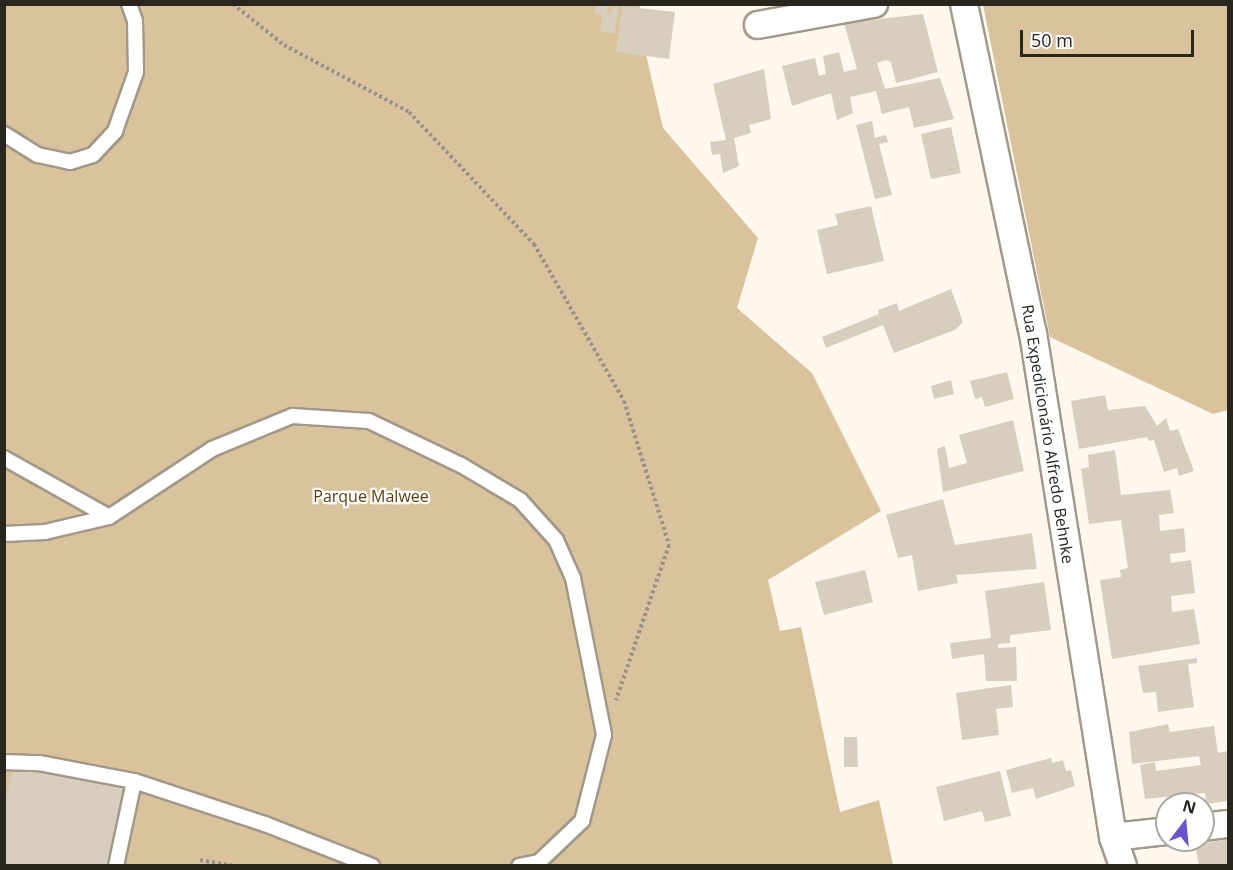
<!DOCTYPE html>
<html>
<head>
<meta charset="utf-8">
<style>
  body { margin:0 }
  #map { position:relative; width:1233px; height:870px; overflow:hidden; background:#fef7ee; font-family:"Open Sans",sans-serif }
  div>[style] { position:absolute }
  .green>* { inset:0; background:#dac29d }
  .building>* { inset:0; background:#d8cebe }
  .path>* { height:4px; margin-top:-2px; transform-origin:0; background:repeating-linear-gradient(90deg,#97928a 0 3px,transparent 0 6px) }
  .roads { filter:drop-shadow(2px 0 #a29889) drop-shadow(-2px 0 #a29889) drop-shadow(0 2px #a29889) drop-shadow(0 -2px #a29889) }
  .lane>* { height:14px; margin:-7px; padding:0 7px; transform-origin:7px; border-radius:7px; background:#fff }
  .street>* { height:26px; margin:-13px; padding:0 13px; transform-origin:13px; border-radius:13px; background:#fff }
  span { translate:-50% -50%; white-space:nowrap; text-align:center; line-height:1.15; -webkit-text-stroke:4.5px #fff; paint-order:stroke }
  .street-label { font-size:16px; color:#29251f }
  .park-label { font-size:16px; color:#5a3f0e }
  .frame { position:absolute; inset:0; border:6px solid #29251f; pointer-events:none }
  .north { position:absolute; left:1155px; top:792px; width:60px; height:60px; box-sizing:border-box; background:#fff; border:2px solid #a9a8a5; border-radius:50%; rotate:16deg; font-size:16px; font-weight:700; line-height:24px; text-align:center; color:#29251f }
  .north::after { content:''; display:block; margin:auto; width:21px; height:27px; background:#6b53cd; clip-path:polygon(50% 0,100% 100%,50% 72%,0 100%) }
  .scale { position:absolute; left:1020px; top:30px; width:174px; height:27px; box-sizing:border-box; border:3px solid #29251f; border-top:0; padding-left:8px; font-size:18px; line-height:21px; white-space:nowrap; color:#29251f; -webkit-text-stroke:4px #fff; paint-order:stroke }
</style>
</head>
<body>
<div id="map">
  <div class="green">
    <i style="clip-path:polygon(5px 5px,640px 5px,640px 29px,663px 128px,758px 238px,737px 308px,812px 373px,881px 511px,768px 580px,780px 631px,801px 627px,840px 812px,879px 800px,893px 865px,5px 866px)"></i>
    <i style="clip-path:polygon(983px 5px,1228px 5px,1228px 410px,1213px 414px,1050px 337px)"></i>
  </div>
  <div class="building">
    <i style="clip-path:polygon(596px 4px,609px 6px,607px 12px,612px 13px,613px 6px,619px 7px,614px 34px,600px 31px,602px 15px,594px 13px)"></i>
    <i style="clip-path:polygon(622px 6px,675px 12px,669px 59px,616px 52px)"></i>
    <i style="clip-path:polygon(923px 14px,938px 72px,896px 83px,891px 62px,886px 60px,877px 63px,885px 89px,940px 78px,954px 119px,914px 128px,909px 107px,882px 114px,876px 91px,850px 97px,853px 113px,837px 120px,831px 93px,792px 106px,782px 66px,815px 58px,819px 76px,826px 74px,823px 56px,839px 52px,844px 72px,857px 69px,844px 23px)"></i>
    <i style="clip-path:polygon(764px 69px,771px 119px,749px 125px,751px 133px,734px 138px,739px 166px,723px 173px,720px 154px,712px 155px,710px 142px,726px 140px,713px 84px)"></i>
    <i style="clip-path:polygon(872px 121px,875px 138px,886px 135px,888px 142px,879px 144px,892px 195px,875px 199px,856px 125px)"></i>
    <i style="clip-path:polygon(951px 127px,961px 173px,931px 179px,921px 134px)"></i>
    <i style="clip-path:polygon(871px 206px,884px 261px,827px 274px,817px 230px,838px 225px,835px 214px)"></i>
    <i style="clip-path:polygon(951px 289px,963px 322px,955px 330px,894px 353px,883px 325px,826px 348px,822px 337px,879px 314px,878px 310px,897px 303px,899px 311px)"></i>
    <i style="clip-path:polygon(1007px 372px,1014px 399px,985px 407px,982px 397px,975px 399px,970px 381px)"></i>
    <i style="clip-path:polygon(951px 380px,954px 394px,934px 399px,931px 386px)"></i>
    <i style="clip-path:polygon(1105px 395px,1108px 410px,1145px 406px,1157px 426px,1166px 418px,1170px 431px,1178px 429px,1194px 471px,1179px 476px,1177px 468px,1164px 472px,1154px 440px,1149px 441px,1147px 437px,1079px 449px,1071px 401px)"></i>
    <i style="clip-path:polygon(1013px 420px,1024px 471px,943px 492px,937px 449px,945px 446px,949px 468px,967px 463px,959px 435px)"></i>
    <i style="clip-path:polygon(1115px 450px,1121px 495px,1170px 490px,1174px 513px,1159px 515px,1160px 531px,1184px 528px,1186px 552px,1170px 554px,1171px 563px,1191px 560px,1195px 593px,1171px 596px,1172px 612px,1194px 609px,1200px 644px,1112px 659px,1100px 580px,1121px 577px,1120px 570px,1128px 568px,1121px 520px,1089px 524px,1081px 469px,1089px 467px,1088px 455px)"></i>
    <i style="clip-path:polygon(943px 499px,955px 545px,1032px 533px,1037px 569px,956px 575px,958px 583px,918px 591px,912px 555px,898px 558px,886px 515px)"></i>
    <i style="clip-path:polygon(865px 570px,873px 602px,824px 615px,815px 582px)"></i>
    <i style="clip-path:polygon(1044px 582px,1051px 630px,1010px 635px,1010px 643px,998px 644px,998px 648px,1016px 647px,1017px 681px,986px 681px,984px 654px,952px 659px,950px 643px,991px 638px,985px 591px)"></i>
    <i style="clip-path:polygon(1197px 658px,1197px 663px,1188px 664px,1194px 707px,1158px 712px,1156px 692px,1143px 693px,1138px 666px)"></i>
    <i style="clip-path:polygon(1011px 685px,1013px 707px,996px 709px,999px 735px,962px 740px,956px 693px)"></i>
    <i style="clip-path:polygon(1168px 724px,1170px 732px,1214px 726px,1218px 753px,1228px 751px,1228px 801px,1206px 804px,1205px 793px,1145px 799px,1140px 765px,1155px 762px,1156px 771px,1201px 765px,1199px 756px,1132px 764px,1129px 732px)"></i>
    <i style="clip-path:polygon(844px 737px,857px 737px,858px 767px,844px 767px)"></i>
    <i style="clip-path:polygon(1051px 758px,1052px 763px,1063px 760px,1066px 771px,1071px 770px,1075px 786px,1036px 799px,1033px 788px,1012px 793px,1006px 770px)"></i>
    <i style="clip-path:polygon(14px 763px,124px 786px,107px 866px,4px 866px,4px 810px)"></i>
    <i style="clip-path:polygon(1000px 771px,1011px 816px,985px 822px,982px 811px,944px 821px,936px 787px)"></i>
    <i style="clip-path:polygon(1228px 839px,1228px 866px,1199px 866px,1195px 845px)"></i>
  </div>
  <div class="path">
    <i style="left:233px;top:4px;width:65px;rotate:38.8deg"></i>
    <i style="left:284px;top:45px;width:142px;rotate:28.2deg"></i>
    <i style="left:409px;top:112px;width:182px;rotate:46.6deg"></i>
    <i style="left:534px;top:244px;width:181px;rotate:60.2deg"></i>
    <i style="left:624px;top:401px;width:151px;rotate:72.6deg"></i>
    <i style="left:669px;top:545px;width:164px;rotate:108.9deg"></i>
    <i style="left:200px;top:860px;width:35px;rotate:10deg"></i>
  </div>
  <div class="roads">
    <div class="lane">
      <i style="left:4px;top:134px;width:40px;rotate:32deg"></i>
      <i style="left:38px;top:155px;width:33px;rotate:12deg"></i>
      <i style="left:70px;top:162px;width:24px;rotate:-17deg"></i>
      <i style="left:93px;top:155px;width:33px;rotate:-47deg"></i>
      <i style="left:115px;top:131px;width:63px;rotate:-70.4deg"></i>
      <i style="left:136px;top:72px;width:51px;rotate:-91.1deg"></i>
      <i style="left:135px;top:21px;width:18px;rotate:-109deg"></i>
      <i style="left:4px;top:458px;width:120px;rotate:29.3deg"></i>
      <i style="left:4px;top:534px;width:41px;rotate:-2.8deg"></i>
      <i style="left:45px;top:532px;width:66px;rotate:-13.2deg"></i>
      <i style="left:109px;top:517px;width:123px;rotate:-33.4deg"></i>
      <i style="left:212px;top:449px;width:87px;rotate:-22.4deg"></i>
      <i style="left:292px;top:416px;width:77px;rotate:3.7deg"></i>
      <i style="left:369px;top:421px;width:102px;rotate:25.6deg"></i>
      <i style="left:461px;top:465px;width:69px;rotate:30.7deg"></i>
      <i style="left:520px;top:500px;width:54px;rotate:48deg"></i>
      <i style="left:556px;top:540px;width:42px;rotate:65.9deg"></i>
      <i style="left:573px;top:578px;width:160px;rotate:78.8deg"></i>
      <i style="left:604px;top:735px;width:89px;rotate:104.3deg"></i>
      <i style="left:582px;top:821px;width:59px;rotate:136.4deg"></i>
      <i style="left:539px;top:862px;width:20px;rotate:169deg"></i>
      <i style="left:4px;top:762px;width:35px;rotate:2deg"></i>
      <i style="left:39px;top:763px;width:97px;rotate:10.7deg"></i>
      <i style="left:134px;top:781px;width:138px;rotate:18.2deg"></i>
      <i style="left:265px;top:824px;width:115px;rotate:21.4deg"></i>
      <i style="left:116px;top:866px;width:87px;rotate:-78deg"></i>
    </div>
    <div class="street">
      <i style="left:964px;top:4px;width:336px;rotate:78.2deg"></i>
      <i style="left:1033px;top:333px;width:510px;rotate:80.98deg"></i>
      <i style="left:1113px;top:837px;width:31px;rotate:71deg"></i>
      <i style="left:758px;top:25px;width:118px;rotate:-10.3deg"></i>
      <i style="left:1203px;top:827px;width:25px;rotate:-7deg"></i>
      <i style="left:1113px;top:837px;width:54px;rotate:-6.3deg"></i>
    </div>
  </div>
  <div class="street-label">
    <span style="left:1048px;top:434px;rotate:81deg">Rua Expedicionário Alfredo Behnke</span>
  </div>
  <div class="park-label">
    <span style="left:371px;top:496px">Parque Malwee</span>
  </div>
  <div class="frame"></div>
  <div class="north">N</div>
  <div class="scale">50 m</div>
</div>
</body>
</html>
